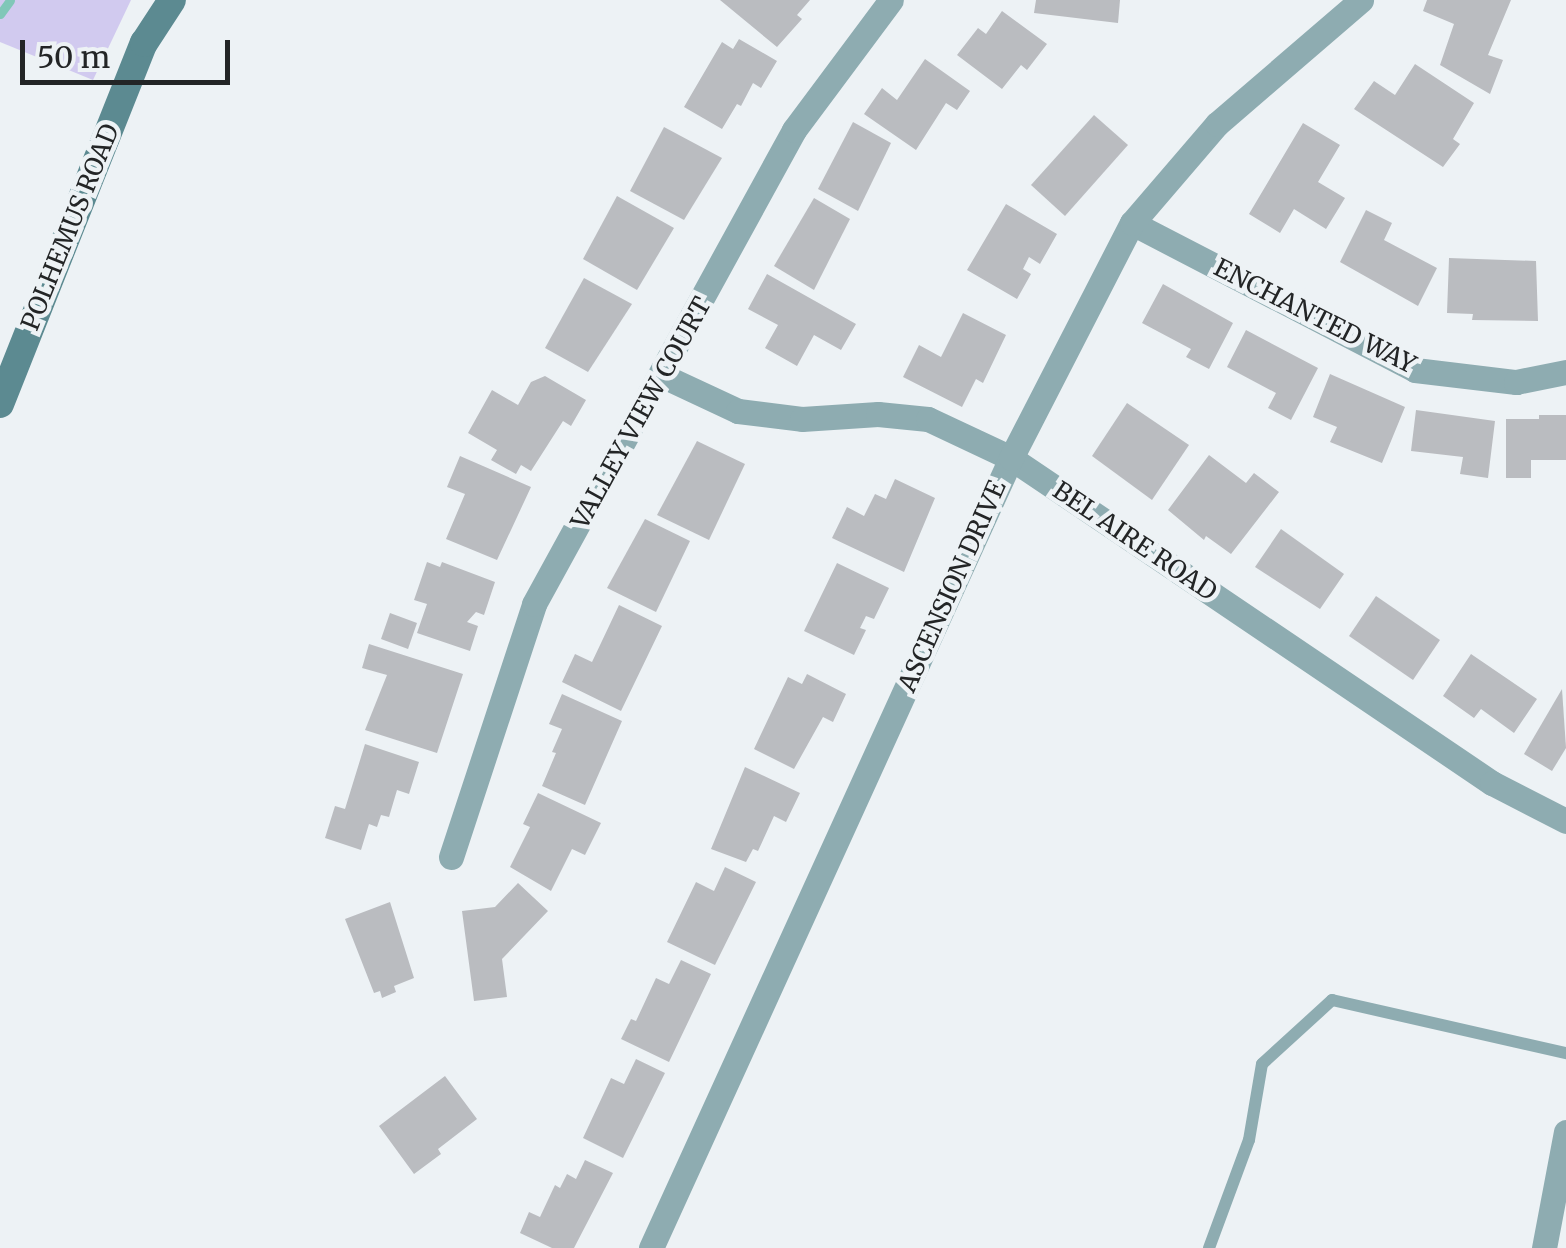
<!DOCTYPE html>
<html>
<head>
<meta charset="utf-8">
<style>
  body { margin:0 }
  #map { position:relative; width:1566px; height:1248px; overflow:hidden; background:#edf2f5; font-family:Merriweather,serif }
  div>[style] { position:absolute }
  .green>* { inset:0; background:#d1caef }
  .stream>* { height:9px; margin:-4.5px; padding:0 4.5px; transform-origin:4.5px; border-radius:4.5px; background:#80c7b8 }
  .building>* { inset:0; background:#babcc0 }
  .service>* { height:12px; margin:-6px; padding:0 6px; transform-origin:6px; border-radius:6px; background:#8eacb1 }
  .minor>* { height:25px; margin:-12.5px; padding:0 12.5px; transform-origin:12.5px; border-radius:12.5px; background:#8eacb1 }
  .secondary>* { height:28px; margin:-14px; padding:0 14px; transform-origin:14px; border-radius:14px; background:#5c8a91 }
  span { translate:-50% -50%; white-space:nowrap; text-align:center; line-height:1.15; -webkit-text-stroke:9px #edf2f5; paint-order:stroke }
  .street-label { font-size:25px; color:#232526 }
  .scale { position:absolute; left:20px; top:40px; width:210px; height:45px; box-sizing:border-box; border:5px solid #232526; border-top:0; padding-left:12px; font-size:30px; line-height:35px; white-space:nowrap; color:#232526; -webkit-text-stroke:8px #edf2f5; paint-order:stroke }
</style>
</head>
<body>
<div id="map">
  <div class="green">
    <i style="clip-path:polygon(0 0,131px 0,93px 80px,0 42px)"></i>
  </div>
  <div class="stream">
    <i style="left:0;top:14px;width:17px;rotate:-54deg"></i>
  </div>
  <div class="building">
    <i style="clip-path:polygon(720px 0,810px 0,797px 15px,802px 19px,777px 47px)"></i>
    <i style="clip-path:polygon(1036px 0,1120px 0,1118px 23px,1034px 13px)"></i>
    <i style="clip-path:polygon(1427px 0,1511px 0,1488px 55px,1503px 60px,1490px 94px,1440px 65px,1454px 24px,1423px 11px)"></i>
    <i style="clip-path:polygon(1002px 11px,1047px 44px,1027px 70px,1021px 65px,1002px 89px,957px 55px,978px 28px,986px 34px)"></i>
    <i style="clip-path:polygon(739px 39px,777px 61px,761px 88px,753px 83px,741px 106px,737px 104px,722px 129px,684px 107px,722px 42px,733px 49px)"></i>
    <i style="clip-path:polygon(925px 59px,970px 91px,957px 110px,946px 103px,916px 150px,864px 114px,882px 88px,897px 100px)"></i>
    <i style="clip-path:polygon(1415px 64px,1474px 103px,1453px 139px,1460px 144px,1443px 167px,1354px 109px,1374px 81px,1395px 95px)"></i>
    <i style="clip-path:polygon(1094px 115px,1128px 145px,1065px 216px,1031px 185px)"></i>
    <i style="clip-path:polygon(853px 122px,891px 143px,858px 211px,818px 189px)"></i>
    <i style="clip-path:polygon(1303px 123px,1340px 145px,1318px 182px,1345px 198px,1326px 229px,1294px 209px,1280px 233px,1249px 214px)"></i>
    <i style="clip-path:polygon(664px 127px,722px 158px,684px 220px,630px 191px)"></i>
    <i style="clip-path:polygon(617px 196px,674px 228px,637px 290px,583px 259px)"></i>
    <i style="clip-path:polygon(814px 198px,850px 219px,814px 290px,774px 266px)"></i>
    <i style="clip-path:polygon(1006px 204px,1057px 234px,1040px 264px,1029px 257px,1023px 269px,1031px 274px,1017px 299px,967px 270px)"></i>
    <i style="clip-path:polygon(1366px 210px,1392px 223px,1384px 240px,1437px 268px,1418px 306px,1340px 262px)"></i>
    <i style="clip-path:polygon(1449px 258px,1536px 261px,1538px 321px,1472px 320px,1473px 314px,1447px 313px)"></i>
    <i style="clip-path:polygon(767px 274px,856px 324px,841px 350px,814px 335px,797px 366px,765px 348px,778px 325px,748px 309px)"></i>
    <i style="clip-path:polygon(584px 278px,632px 304px,588px 372px,545px 348px)"></i>
    <i style="clip-path:polygon(1163px 284px,1233px 323px,1209px 369px,1186px 357px,1191px 349px,1142px 323px)"></i>
    <i style="clip-path:polygon(963px 313px,1006px 335px,983px 383px,976px 379px,962px 407px,903px 377px,919px 345px,941px 357px)"></i>
    <i style="clip-path:polygon(1246px 330px,1318px 368px,1291px 420px,1268px 408px,1276px 393px,1227px 367px)"></i>
    <i style="clip-path:polygon(1330px 374px,1405px 407px,1382px 463px,1330px 442px,1337px 427px,1313px 417px)"></i>
    <i style="clip-path:polygon(545px 376px,586px 400px,571px 426px,563px 421px,531px 471px,521px 465px,516px 474px,491px 460px,497px 450px,468px 433px,492px 390px,518px 405px,531px 382px)"></i>
    <i style="clip-path:polygon(1127px 403px,1189px 445px,1152px 500px,1092px 456px)"></i>
    <i style="clip-path:polygon(1416px 410px,1495px 421px,1488px 478px,1460px 474px,1463px 457px,1411px 451px)"></i>
    <i style="clip-path:polygon(1539px 415px,1566px 415px,1566px 460px,1531px 460px,1531px 478px,1506px 478px,1506px 419px,1539px 419px)"></i>
    <i style="clip-path:polygon(697px 441px,745px 464px,709px 540px,657px 515px)"></i>
    <i style="clip-path:polygon(1209px 455px,1246px 483px,1254px 473px,1279px 492px,1231px 554px,1206px 536px,1204px 540px,1168px 510px)"></i>
    <i style="clip-path:polygon(460px 456px,531px 487px,497px 560px,446px 539px,465px 494px,447px 487px)"></i>
    <i style="clip-path:polygon(895px 479px,935px 498px,904px 572px,832px 538px,847px 507px,864px 516px,875px 494px,886px 499px)"></i>
    <i style="clip-path:polygon(645px 519px,690px 541px,656px 612px,607px 588px)"></i>
    <i style="clip-path:polygon(1281px 529px,1344px 574px,1320px 609px,1255px 567px)"></i>
    <i style="clip-path:polygon(427px 562px,440px 567px,442px 562px,495px 582px,484px 615px,476px 612px,467px 622px,478px 626px,470px 651px,417px 633px,427px 604px,414px 600px)"></i>
    <i style="clip-path:polygon(837px 563px,889px 588px,874px 619px,866px 616px,860px 628px,866px 630px,854px 655px,804px 631px)"></i>
    <i style="clip-path:polygon(1376px 596px,1440px 640px,1413px 680px,1349px 636px)"></i>
    <i style="clip-path:polygon(619px 605px,662px 626px,621px 711px,562px 682px,575px 654px,592px 662px)"></i>
    <i style="clip-path:polygon(390px 613px,417px 623px,408px 649px,381px 639px)"></i>
    <i style="clip-path:polygon(369px 644px,463px 674px,437px 753px,365px 730px,387px 675px,362px 668px)"></i>
    <i style="clip-path:polygon(1471px 654px,1537px 699px,1514px 733px,1481px 709px,1474px 718px,1443px 696px)"></i>
    <i style="clip-path:polygon(807px 674px,846px 694px,833px 722px,823px 717px,794px 769px,754px 749px,788px 677px,802px 684px)"></i>
    <i style="clip-path:polygon(1562px 689px,1566px 748px,1552px 771px,1524px 754px)"></i>
    <i style="clip-path:polygon(562px 694px,622px 721px,585px 805px,542px 786px,556px 753px,552px 752px,562px 729px,549px 724px)"></i>
    <i style="clip-path:polygon(365px 744px,419px 762px,409px 794px,397px 790px,389px 817px,381px 815px,377px 827px,369px 824px,361px 850px,325px 838px,335px 806px,345px 809px)"></i>
    <i style="clip-path:polygon(745px 767px,800px 793px,786px 822px,774px 816px,758px 851px,753px 849px,746px 862px,711px 849px)"></i>
    <i style="clip-path:polygon(538px 793px,601px 823px,585px 855px,572px 849px,551px 891px,510px 867px,530px 827px,523px 824px)"></i>
    <i style="clip-path:polygon(725px 867px,756px 882px,715px 965px,667px 942px,696px 882px,714px 891px)"></i>
    <i style="clip-path:polygon(518px 883px,548px 911px,502px 959px,507px 997px,474px 1001px,462px 911px,495px 907px)"></i>
    <i style="clip-path:polygon(390px 902px,414px 978px,394px 986px,396px 992px,382px 998px,380px 991px,374px 993px,345px 919px)"></i>
    <i style="clip-path:polygon(681px 960px,711px 974px,669px 1062px,621px 1039px,631px 1019px,636px 1021px,656px 978px,669px 984px)"></i>
    <i style="clip-path:polygon(636px 1059px,665px 1073px,623px 1158px,583px 1138px,611px 1078px,624px 1084px)"></i>
    <i style="clip-path:polygon(445px 1076px,477px 1119px,438px 1149px,441px 1154px,414px 1174px,379px 1126px)"></i>
    <i style="clip-path:polygon(585px 1160px,613px 1173px,574px 1248px,552px 1248px,520px 1233px,529px 1212px,540px 1217px,555px 1185px,560px 1188px,567px 1174px,576px 1179px)"></i>
  </div>
  <div class="service">
    <i style="left:1209px;top:1248px;width:115px;rotate:-69.7deg"></i>
    <i style="left:1249px;top:1140px;width:77px;rotate:-80.3deg"></i>
    <i style="left:1262px;top:1064px;width:95px;rotate:-42.4deg"></i>
    <i style="left:1332px;top:1000px;width:240px;rotate:12.8deg"></i>
  </div>
  <div class="minor">
    <i style="left:1132px;top:223px;width:319px;rotate:27.4deg"></i>
    <i style="left:1415px;top:370px;width:102px;rotate:6.8deg"></i>
    <i style="left:1516px;top:382px;width:51px;rotate:-11.3deg"></i>
    <i style="left:663px;top:376px;width:83px;rotate:25deg"></i>
    <i style="left:738px;top:411px;width:64px;rotate:7.1deg"></i>
    <i style="left:802px;top:419px;width:76px;rotate:-3.8deg"></i>
    <i style="left:878px;top:414px;width:50px;rotate:5.7deg"></i>
    <i style="left:928px;top:419px;width:92px;rotate:25.2deg"></i>
    <i style="left:1011px;top:458px;width:581px;rotate:34.05deg"></i>
    <i style="left:1492px;top:783px;width:83px;rotate:27.2deg"></i>
    <i style="left:451px;top:857px;width:266px;rotate:-71.8deg"></i>
    <i style="left:534px;top:604px;width:541px;rotate:-61.25deg"></i>
    <i style="left:794px;top:130px;width:162px;rotate:-53.3deg"></i>
    <i style="left:651px;top:1248px;width:868px;rotate:-65.5deg"></i>
    <i style="left:1011px;top:458px;width:264px;rotate:-62.8deg"></i>
    <i style="left:1132px;top:223px;width:130px;rotate:-49.4deg"></i>
    <i style="left:1217px;top:124px;width:190px;rotate:-40.7deg"></i>
    <i style="left:1544px;top:1248px;width:118px;rotate:-79.3deg"></i>
  </div>
  <div class="secondary">
    <i style="left:0;top:404px;width:389px;rotate:-68.3deg"></i>
    <i style="left:144px;top:43px;width:51px;rotate:-56.9deg"></i>
  </div>
  <div class="street-label">
    <span style="left:70px;top:227px;rotate:-68deg">POLHEMUS ROAD</span>
    <span style="left:1315px;top:316px;rotate:27deg">ENCHANTED WAY</span>
    <span style="left:641px;top:413px;rotate:-61deg">VALLEY VIEW COURT</span>
    <span style="left:1135px;top:541px;rotate:34deg">BEL AIRE ROAD</span>
    <span style="left:952px;top:586px;rotate:-66deg">ASCENSION DRIVE</span>
  </div>
  <div class="scale">50 m</div>
</div>
</body>
</html>
